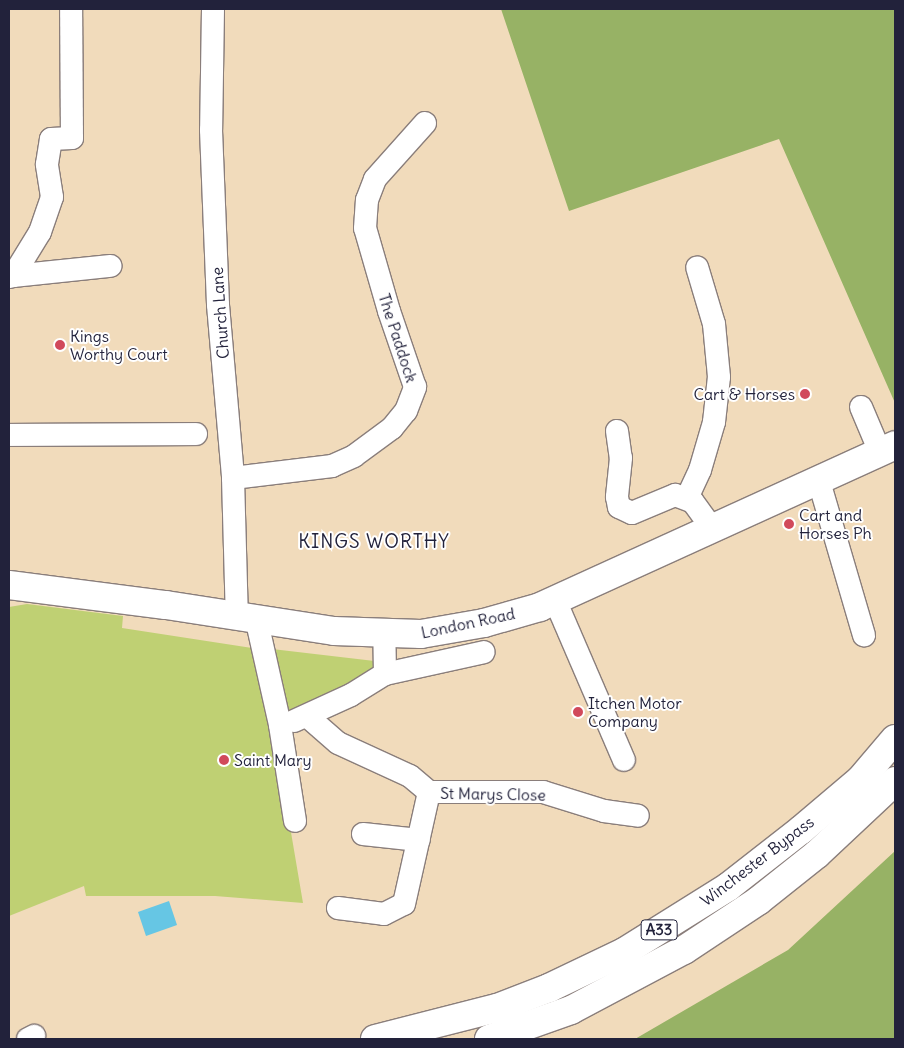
<!DOCTYPE html>
<html>
<head>
<meta charset="utf-8">
<style>
  body { margin:0 }
  #map { position:relative; width:904px; height:1048px; overflow:hidden; background:#f1dbbb; font-family:Delius,sans-serif }
  div>[style] { position:absolute }
  .green>* { inset:0; background:#bfd073 }
  .forest>* { inset:0; background:#97b265 }
  .water>* { inset:0; background:#66c6e4 }
  .roads { filter:drop-shadow(1px 0 #8a7e7b) drop-shadow(-1px 0 #8a7e7b) drop-shadow(0 1px #8a7e7b) drop-shadow(0 -1px #8a7e7b) }
  .minor>* { height:22px; margin:-11px; padding:0 11px; transform-origin:11px; border-radius:11px; background:#fff }
  .major>* { height:28px; margin:-14px; padding:0 14px; transform-origin:14px; border-radius:14px; background:#fff }
  .dots>* { width:14px; height:14px; translate:-50% -50%; box-sizing:border-box; border:2px solid #fff; border-radius:50% }
  span { translate:-50% -50%; white-space:nowrap; text-align:center; line-height:1.15; -webkit-text-stroke:4px #fff; paint-order:stroke }
  .shield-label span { padding:1px 4px; background:#fff; border:1px solid; border-radius:4px; -webkit-text-stroke-width:0 }
  .shield-label { font-size:15px; color:#22223b; font-weight:700 }
  .street-label { font-size:16px; color:#22223b }
  .poi-label { font-size:16px; color:#22223b }
  .left { translate:0 -50%; text-align:left }
  .right { translate:-100% -50%; text-align:right }
  .quarter-label { font-size:19px; color:#22223b; letter-spacing:1px }
  .frame { position:absolute; inset:0; border:10px solid #22223b; pointer-events:none }
</style>
</head>
<body>
<div id="map">
  <div class="green">
    <i style="clip-path:polygon(27px 604px,123px 616px,122px 628px,252px 648px,275px 738px,303px 903px,215px 896px,86px 896px,84px 886px,9px 916px,9px 607px)"></i>
    <i style="clip-path:polygon(272px 649px,383px 662px,383px 676px,288px 712px)"></i>
  </div>
  <div class="forest">
    <i style="clip-path:polygon(501px 9px,895px 9px,895px 403px,779px 139px,569px 211px)"></i>
    <i style="clip-path:polygon(895px 851px,895px 1039px,635px 1039px,788px 950px)"></i>
  </div>
  <div class="water">
    <i style="clip-path:polygon(169px 901px,177px 925px,146px 936px,138px 912px)"></i>
  </div>
  <div class="roads">
    <div class="minor">
      <i style="left:213px;top:9px;width:121px;rotate:90.9deg"></i>
      <i style="left:211px;top:130px;width:175px;rotate:87.7deg"></i>
      <i style="left:218px;top:305px;width:174px;rotate:85deg"></i>
      <i style="left:233px;top:478px;width:139px;rotate:88.4deg"></i>
      <i style="left:13px;top:276px;width:98px;rotate:-5.9deg"></i>
      <i style="left:9px;top:277px;width:4px;rotate:-14deg"></i>
      <i style="left:13px;top:276px;width:52px;rotate:-58.5deg"></i>
      <i style="left:40px;top:232px;width:37px;rotate:-71deg"></i>
      <i style="left:52px;top:197px;width:33px;rotate:-99deg"></i>
      <i style="left:47px;top:164px;width:25px;rotate:-81deg"></i>
      <i style="left:51px;top:139px;width:21px;rotate:-3deg"></i>
      <i style="left:72px;top:138px;width:129px;rotate:-90.4deg"></i>
      <i style="left:861px;top:407px;width:49px;rotate:67.1deg"></i>
      <i style="left:617px;top:431px;width:27px;rotate:82deg"></i>
      <i style="left:621px;top:458px;width:39px;rotate:96deg"></i>
      <i style="left:617px;top:497px;width:10px;rotate:79deg"></i>
      <i style="left:619px;top:507px;width:14px;rotate:25deg"></i>
      <i style="left:632px;top:513px;width:47px;rotate:-22.7deg"></i>
      <i style="left:675px;top:495px;width:19px;rotate:21deg"></i>
      <i style="left:693px;top:502px;width:32px;rotate:54deg"></i>
      <i style="left:9px;top:435px;width:187px;rotate:-0.3deg"></i>
      <i style="left:233px;top:478px;width:100px;rotate:-6.9deg"></i>
      <i style="left:332px;top:466px;width:24px;rotate:-24deg"></i>
      <i style="left:354px;top:456px;width:47px;rotate:-36.4deg"></i>
      <i style="left:392px;top:428px;width:22px;rotate:-51deg"></i>
      <i style="left:406px;top:411px;width:26px;rotate:-69deg"></i>
      <i style="left:415px;top:387px;width:80px;rotate:-108.9deg"></i>
      <i style="left:389px;top:311px;width:86px;rotate:-106.1deg"></i>
      <i style="left:365px;top:228px;width:28px;rotate:-86deg"></i>
      <i style="left:367px;top:200px;width:22px;rotate:-69deg"></i>
      <i style="left:375px;top:179px;width:75px;rotate:-48.2deg"></i>
      <i style="left:818px;top:478px;width:164px;rotate:73.7deg"></i>
      <i style="left:687px;top:498px;width:31px;rotate:-65deg"></i>
      <i style="left:700px;top:470px;width:50px;rotate:-73.7deg"></i>
      <i style="left:714px;top:422px;width:45px;rotate:-83.7deg"></i>
      <i style="left:719px;top:377px;width:53px;rotate:-95.4deg"></i>
      <i style="left:714px;top:324px;width:59px;rotate:-106.6deg"></i>
      <i style="left:555px;top:600px;width:174px;rotate:66.7deg"></i>
      <i style="left:257px;top:622px;width:106px;rotate:77.4deg"></i>
      <i style="left:280px;top:725px;width:97px;rotate:81.1deg"></i>
      <i style="left:385px;top:674px;width:101px;rotate:-12.5deg"></i>
      <i style="left:307px;top:716px;width:41px;rotate:41.1deg"></i>
      <i style="left:338px;top:743px;width:79px;rotate:24.6deg"></i>
      <i style="left:410px;top:776px;width:25px;rotate:40deg"></i>
      <i style="left:429px;top:792px;width:114px"></i>
      <i style="left:543px;top:792px;width:64px;rotate:17.3deg"></i>
      <i style="left:604px;top:811px;width:34px;rotate:8deg"></i>
      <i style="left:294px;top:721px;width:63px;rotate:-24.5deg"></i>
      <i style="left:351px;top:695px;width:40px;rotate:-32deg"></i>
      <i style="left:385px;top:674px;width:39px;rotate:-91deg"></i>
      <i style="left:363px;top:834px;width:56px;rotate:6.1deg"></i>
      <i style="left:338px;top:908px;width:46px;rotate:7.4deg"></i>
      <i style="left:384px;top:914px;width:22px;rotate:-27deg"></i>
      <i style="left:404px;top:904px;width:115px;rotate:-77.4deg"></i>
      <i style="left:28px;top:1039px;width:7px;rotate:-27deg"></i>
    </div>
    <div class="major">
      <i style="left:9px;top:585px;width:158px;rotate:7.3deg"></i>
      <i style="left:166px;top:605px;width:170px;rotate:8.8deg"></i>
      <i style="left:334px;top:631px;width:87px;rotate:2deg"></i>
      <i style="left:421px;top:634px;width:64px;rotate:-9.9deg"></i>
      <i style="left:484px;top:623px;width:58px;rotate:-15.9deg"></i>
      <i style="left:540px;top:607px;width:390px;rotate:-24.5deg"></i>
      <i style="left:375px;top:1039px;width:126px;rotate:-14.3deg"></i>
      <i style="left:497px;top:1008px;width:56px;rotate:-21deg"></i>
      <i style="left:549px;top:988px;width:83px;rotate:-25.6deg"></i>
      <i style="left:624px;top:952px;width:123px;rotate:-32deg"></i>
      <i style="left:728px;top:887px;width:93px;rotate:-38deg"></i>
      <i style="left:801px;top:830px;width:77px;rotate:-40.3deg"></i>
      <i style="left:860px;top:780px;width:54px;rotate:-49.5deg"></i>
      <i style="left:489px;top:1039px;width:87px;rotate:-19.5deg"></i>
      <i style="left:571px;top:1010px;width:128px;rotate:-28deg"></i>
      <i style="left:684px;top:950px;width:89px;rotate:-33.5deg"></i>
      <i style="left:758px;top:901px;width:75px;rotate:-38.5deg"></i>
      <i style="left:817px;top:854px;width:107px;rotate:-43.1deg"></i>
    </div>
  </div>
  <div class="dots">
    <i style="left:60px;top:345px;background:#d1495b"></i>
    <i style="left:805px;top:394px;background:#d1495b"></i>
    <i style="left:789px;top:524px;background:#d1495b"></i>
    <i style="left:578px;top:712px;background:#d1495b"></i>
    <i style="left:224px;top:760px;background:#d1495b"></i>
  </div>
  <div class="shield-label">
    <span style="left:659px;top:930px">A33</span>
  </div>
  <div class="street-label">
    <span style="left:220px;top:313px;rotate:-94deg">Church Lane</span>
    <span style="left:398px;top:338px;rotate:72deg">The Paddock</span>
    <span style="left:468px;top:623px;rotate:-12deg">London Road</span>
    <span style="left:493px;top:794px;rotate:1deg">St Marys Close</span>
    <span style="left:757px;top:861px;rotate:-37deg">Winchester Bypass</span>
  </div>
  <div class="poi-label">
    <span class="left" style="left:70px;top:345px">Kings<br>Worthy Court</span>
    <span class="right" style="left:795px;top:394px">Cart &amp; Horses</span>
    <span class="left" style="left:799px;top:524px">Cart and<br>Horses Ph</span>
    <span class="left" style="left:588px;top:712px">Itchen Motor<br>Company</span>
    <span class="left" style="left:234px;top:760px">Saint Mary</span>
  </div>
  <div class="quarter-label">
    <span style="left:374px;top:542px">KINGS WORTHY</span>
  </div>
  <div class="frame"></div>
</div>
</body>
</html>
